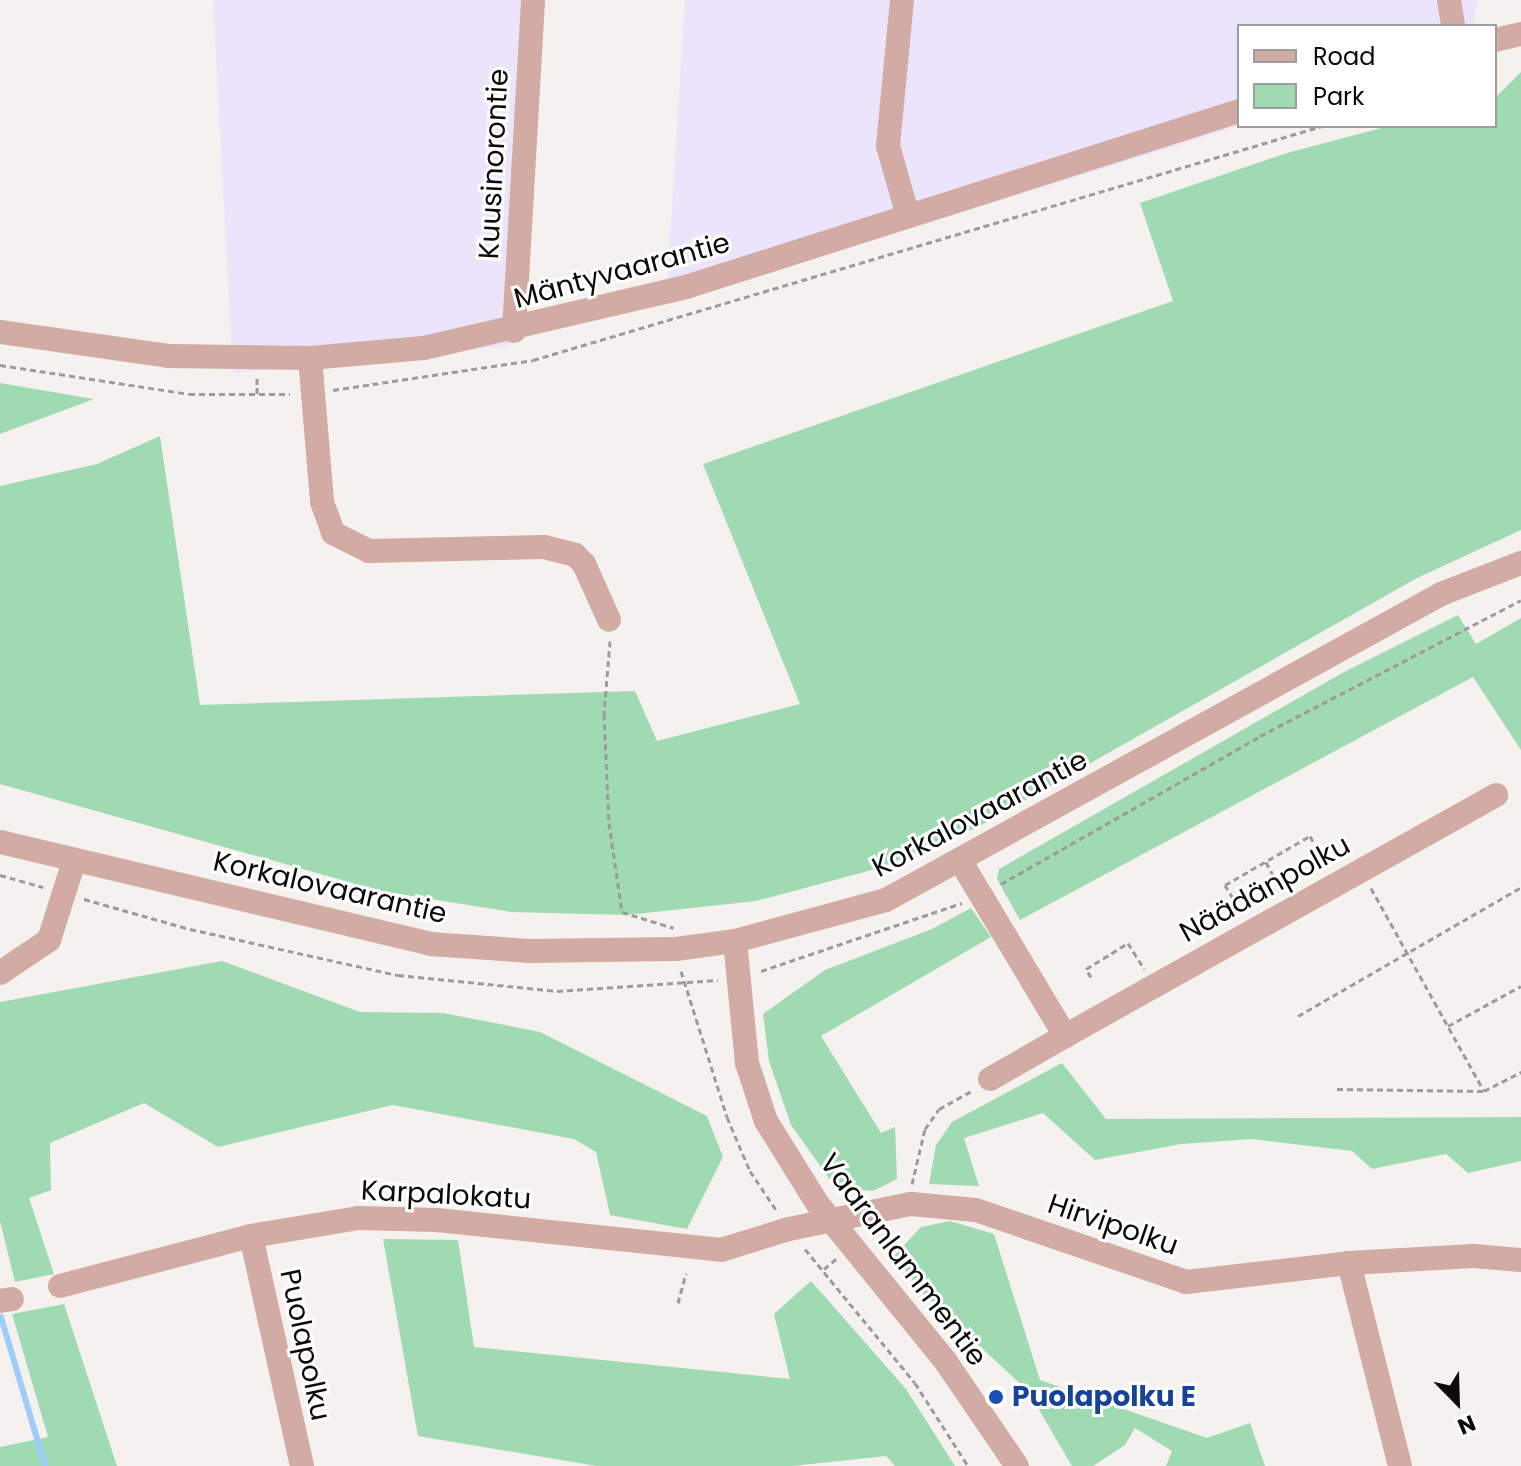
<!DOCTYPE html>
<html>
<head>
<meta charset="utf-8">
<style>
  body { margin:0 }
  #map { position:relative; width:1521px; height:1466px; overflow:hidden; background:#f5f1ee; font-family:Poppins,sans-serif }
  div>[style] { position:absolute }
  .industrial>* { inset:0; background:#ebe4fa }
  .green>* { inset:0; background:#9fdab3 }
  .stream>* { height:6px; margin:-3px; padding:0 3px; transform-origin:3px; border-radius:3px; background:#9dccfa }
  .path>* { height:3px; margin-top:-1.5px; transform-origin:0; background:repeating-linear-gradient(90deg,#9d9a98 0 6px,transparent 0 10px) }
  .minor>* { height:24px; margin:-12px; padding:0 12px; transform-origin:12px; border-radius:12px; background:#d1aba4 }
  .dots>* { width:22px; height:22px; translate:-50% -50%; box-sizing:border-box; border:4px solid #fff; border-radius:50% }
  span { translate:-50% -50%; white-space:nowrap; text-align:center; line-height:1.15; -webkit-text-stroke:6px #fff; paint-order:stroke }
  .street-label { font-size:28px; color:#0c0b0a }
  .transit-label { font-size:28px; color:#164399; font-weight:700 }
  .left { translate:0 -50%; text-align:left }
  .legend { position:absolute; left:1237px; top:24px; width:260px; height:104px; box-sizing:border-box; background:#fff; border:2px solid #9e9d9d; margin:0; padding:10px 14px; list-style:none; font-size:24px; color:#0c0b0a }
  .legend li { display:flex; align-items:center; gap:16px; height:40px }
  .legend b { width:40px; border:2px solid #9e9d9d }
  .north { position:absolute; left:1417px; top:1362px; width:80px; height:80px; -webkit-text-stroke:6px #fff; paint-order:stroke; rotate:157deg; font-size:22px; font-weight:700; line-height:32px; text-align:center; color:#0c0b0a }
  .north::after { content:''; display:block; margin:auto; width:28px; height:36px; background:#0c0b0a; clip-path:polygon(50% 0,100% 100%,50% 72%,0 100%) }
</style>
</head>
<body>
<div id="map">
  <div class="industrial">
    <i style="clip-path:polygon(213px 0,530px 0,509px 346px,233px 373px)"></i>
    <i style="clip-path:polygon(685px 0,1477px 0,1473px 26px,1239px 26px,1239px 126px,666px 305px)"></i>
  </div>
  <div class="green">
    <i style="clip-path:polygon(1521px 72px,1521px 530px,1417px 578px,976px 828px,879px 868px,756px 901px,627px 915px,511px 912px,381px 891px,0 784px,0 486px,97px 464px,160px 436px,200px 705px,635px 691px,657px 741px,800px 704px,703px 464px,1173px 301px,1140px 203px,1287px 153px,1389px 126px,1495px 126px,1495px 98px)"></i>
    <i style="clip-path:polygon(0 383px,94px 399px,0 434px)"></i>
    <i style="clip-path:polygon(1458px 615px,1476px 644px,1521px 618px,1521px 750px,1473px 677px,1020px 920px,997px 879px,999px 869px,1344px 672px)"></i>
    <i style="clip-path:polygon(971px 908px,991px 937px,821px 1036px,881px 1133px,895px 1127px,897px 1179px,873px 1191px,836px 1188px,791px 1125px,769px 1061px,763px 1014px,825px 970px,932px 929px)"></i>
    <i style="clip-path:polygon(222px 961px,360px 1012px,443px 1013px,540px 1032px,707px 1116px,723px 1157px,687px 1229px,610px 1215px,596px 1152px,574px 1139px,393px 1105px,218px 1147px,144px 1103px,50px 1143px,51px 1190px,29px 1198px,54px 1274px,15px 1282px,0 1221px,0 1002px)"></i>
    <i style="clip-path:polygon(1062px 1063px,1106px 1119px,1521px 1117px,1521px 1161px,1468px 1173px,1446px 1154px,1372px 1169px,1352px 1151px,1252px 1139px,1181px 1144px,1095px 1160px,1043px 1113px,964px 1138px,979px 1186px,929px 1184px,936px 1145px,952px 1122px)"></i>
    <i style="clip-path:polygon(950px 1221px,994px 1234px,1040px 1380px,1207px 1438px,1250px 1423px,1265px 1466px,1166px 1466px,1172px 1451px,1135px 1428px,1125px 1445px,1093px 1466px,1072px 1466px,1028px 1391px,923px 1293px,894px 1256px,921px 1227px)"></i>
    <i style="clip-path:polygon(383px 1239px,458px 1240px,474px 1347px,790px 1379px,774px 1314px,811px 1281px,906px 1389px,955px 1466px,895px 1466px,886px 1456px,792px 1466px,597px 1466px,418px 1436px)"></i>
    <i style="clip-path:polygon(64px 1304px,117px 1466px,0 1466px,0 1447px,48px 1437px,12px 1314px)"></i>
  </div>
  <div class="stream">
    <i style="left:1px;top:1317px;width:155px;rotate:73.5deg"></i>
  </div>
  <div class="path">
    <i style="left:0;top:365px;width:191px;rotate:8.7deg"></i>
    <i style="left:189px;top:394px;width:101px"></i>
    <i style="left:333px;top:390px;width:202px;rotate:-8.5deg"></i>
    <i style="left:533px;top:360px;width:823px;rotate:-16.52deg"></i>
    <i style="left:257px;top:394px;width:16px;rotate:-90deg"></i>
    <i style="left:610px;top:641px;width:73px;rotate:94.7deg"></i>
    <i style="left:604px;top:714px;width:109px;rotate:87.4deg"></i>
    <i style="left:609px;top:823px;width:90px;rotate:81.7deg"></i>
    <i style="left:622px;top:912px;width:54px;rotate:17.1deg"></i>
    <i style="left:1266px;top:862px;width:15px;rotate:62deg"></i>
    <i style="left:0;top:875px;width:45px;rotate:15.6deg"></i>
    <i style="left:1001px;top:884px;width:298px;rotate:-29.7deg"></i>
    <i style="left:1260px;top:736px;width:294px;rotate:-27.5deg"></i>
    <i style="left:1371px;top:888px;width:232px;rotate:60.9deg"></i>
    <i style="left:1233px;top:898px;width:15px;rotate:-122deg"></i>
    <i style="left:1225px;top:885px;width:98px;rotate:-30deg"></i>
    <i style="left:1310px;top:836px;width:34px;rotate:60deg"></i>
    <i style="left:84px;top:899px;width:110px;rotate:15.8deg"></i>
    <i style="left:190px;top:929px;width:213px;rotate:12.5deg"></i>
    <i style="left:398px;top:975px;width:160px;rotate:5.7deg"></i>
    <i style="left:557px;top:991px;width:161px;rotate:-3.9deg"></i>
    <i style="left:681px;top:971px;width:153px;rotate:72.5deg"></i>
    <i style="left:727px;top:1117px;width:59px;rotate:66.9deg"></i>
    <i style="left:750px;top:1171px;width:48px;rotate:56deg"></i>
    <i style="left:761px;top:971px;width:212px;rotate:-18.7deg"></i>
    <i style="left:1091px;top:977px;width:9px;rotate:-122deg"></i>
    <i style="left:1086px;top:969px;width:49px;rotate:-31.8deg"></i>
    <i style="left:1128px;top:943px;width:31px;rotate:58deg"></i>
    <i style="left:1298px;top:1016px;width:258px;rotate:-30deg"></i>
    <i style="left:1448px;top:1026px;width:83px;rotate:-28.7deg"></i>
    <i style="left:1337px;top:1089px;width:147px;rotate:0.8deg"></i>
    <i style="left:1484px;top:1091px;width:42px;rotate:-27.2deg"></i>
    <i style="left:912px;top:1184px;width:57px;rotate:-76.7deg"></i>
    <i style="left:925px;top:1129px;width:24px;rotate:-55deg"></i>
    <i style="left:939px;top:1109px;width:39px;rotate:-29deg"></i>
    <i style="left:805px;top:1249px;width:173px;rotate:50.6deg"></i>
    <i style="left:915px;top:1383px;width:98px;rotate:57.4deg"></i>
    <i style="left:824px;top:1269px;width:17px;rotate:-40deg"></i>
    <i style="left:678px;top:1303px;width:31px;rotate:-75deg"></i>
  </div>
  <div class="minor">
    <i style="left:902px;top:0;width:147px;rotate:95.5deg"></i>
    <i style="left:888px;top:146px;width:73px;rotate:74.1deg"></i>
    <i style="left:1449px;top:0;width:26px;rotate:81deg"></i>
    <i style="left:1495px;top:40px;width:27px;rotate:-13deg"></i>
    <i style="left:514px;top:331px;width:332px;rotate:-86.7deg"></i>
    <i style="left:0;top:332px;width:170px;rotate:8.1deg"></i>
    <i style="left:168px;top:356px;width:142px;rotate:0.8deg"></i>
    <i style="left:310px;top:358px;width:114px;rotate:-5deg"></i>
    <i style="left:424px;top:348px;width:269px;rotate:-13.1deg"></i>
    <i style="left:686px;top:287px;width:580px;rotate:-17.65deg"></i>
    <i style="left:310px;top:358px;width:144px;rotate:85.2deg"></i>
    <i style="left:322px;top:502px;width:33px;rotate:70deg"></i>
    <i style="left:333px;top:533px;width:40px;rotate:26.6deg"></i>
    <i style="left:369px;top:551px;width:175px;rotate:-1.3deg"></i>
    <i style="left:544px;top:547px;width:32px;rotate:14deg"></i>
    <i style="left:575px;top:555px;width:13px;rotate:45deg"></i>
    <i style="left:584px;top:564px;width:61px;rotate:65.9deg"></i>
    <i style="left:0;top:842px;width:442px;rotate:13.3deg"></i>
    <i style="left:430px;top:944px;width:99px;rotate:4deg"></i>
    <i style="left:529px;top:951px;width:147px;rotate:-0.8deg"></i>
    <i style="left:676px;top:949px;width:60px;rotate:-7.7deg"></i>
    <i style="left:735px;top:941px;width:156px;rotate:-15.2deg"></i>
    <i style="left:886px;top:900px;width:634px;rotate:-28.87deg"></i>
    <i style="left:1441px;top:594px;width:86px;rotate:-21.2deg"></i>
    <i style="left:961px;top:862px;width:203px;rotate:59.1deg"></i>
    <i style="left:1065px;top:1036px;width:494px;rotate:-29.2deg"></i>
    <i style="left:735px;top:941px;width:123px;rotate:84.4deg"></i>
    <i style="left:747px;top:1063px;width:61px;rotate:71.9deg"></i>
    <i style="left:766px;top:1121px;width:97px;rotate:58.1deg"></i>
    <i style="left:817px;top:1203px;width:205px;rotate:50.9deg"></i>
    <i style="left:946px;top:1362px;width:126px;rotate:55.7deg"></i>
    <i style="left:0;top:973px;width:59px;rotate:-34deg"></i>
    <i style="left:49px;top:940px;width:83px;rotate:-72.4deg"></i>
    <i style="left:990px;top:1079px;width:86px;rotate:-29.8deg"></i>
    <i style="left:251px;top:1236px;width:236px;rotate:77.5deg"></i>
    <i style="left:1349px;top:1263px;width:209px;rotate:75.9deg"></i>
    <i style="left:60px;top:1286px;width:197px;rotate:-14.7deg"></i>
    <i style="left:251px;top:1236px;width:109px;rotate:-9.5deg"></i>
    <i style="left:358px;top:1218px;width:79px;rotate:1.5deg"></i>
    <i style="left:437px;top:1220px;width:286px;rotate:6deg"></i>
    <i style="left:721px;top:1250px;width:71px;rotate:-17.2deg"></i>
    <i style="left:789px;top:1229px;width:125px;rotate:-11.6deg"></i>
    <i style="left:911px;top:1204px;width:65px;rotate:5.3deg"></i>
    <i style="left:976px;top:1210px;width:222px;rotate:18.9deg"></i>
    <i style="left:1186px;top:1282px;width:164px;rotate:-6.6deg"></i>
    <i style="left:1349px;top:1263px;width:125px;rotate:-3.2deg"></i>
    <i style="left:1474px;top:1256px;width:47px;rotate:4.9deg"></i>
    <i style="left:0;top:1301px;width:12px;rotate:-9deg"></i>
  </div>
  <div class="dots">
    <i style="left:996px;top:1397px;background:#1a4fb4"></i>
  </div>
  <div class="street-label">
    <span style="left:494px;top:164px;rotate:-87deg">Kuusinorontie</span>
    <span style="left:622px;top:271px;rotate:-15deg">Mäntyvaarantie</span>
    <span style="left:980px;top:814px;rotate:-28deg">Korkalovaarantie</span>
    <span style="left:330px;top:888px;rotate:13deg">Korkalovaarantie</span>
    <span style="left:1265px;top:889px;rotate:-29deg">Näädänpolku</span>
    <span style="left:446px;top:1195px;rotate:3deg">Karpalokatu</span>
    <span style="left:1113px;top:1225px;rotate:19deg">Hirvipolku</span>
    <span style="left:903px;top:1260px;rotate:53deg">Vaaranlammentie</span>
    <span style="left:305px;top:1345px;rotate:78deg">Puolapolku</span>
  </div>
  <div class="transit-label">
    <span class="left" style="left:1012px;top:1397px">Puolapolku E</span>
  </div>
  <ul class="legend">
  <li><b style="height:10px;background:#d1aba4"></b>Road</li>
  <li><b style="height:22px;background:#9fdab3"></b>Park</li>
  </ul>
  <div class="north">N</div>
</div>
</body>
</html>
